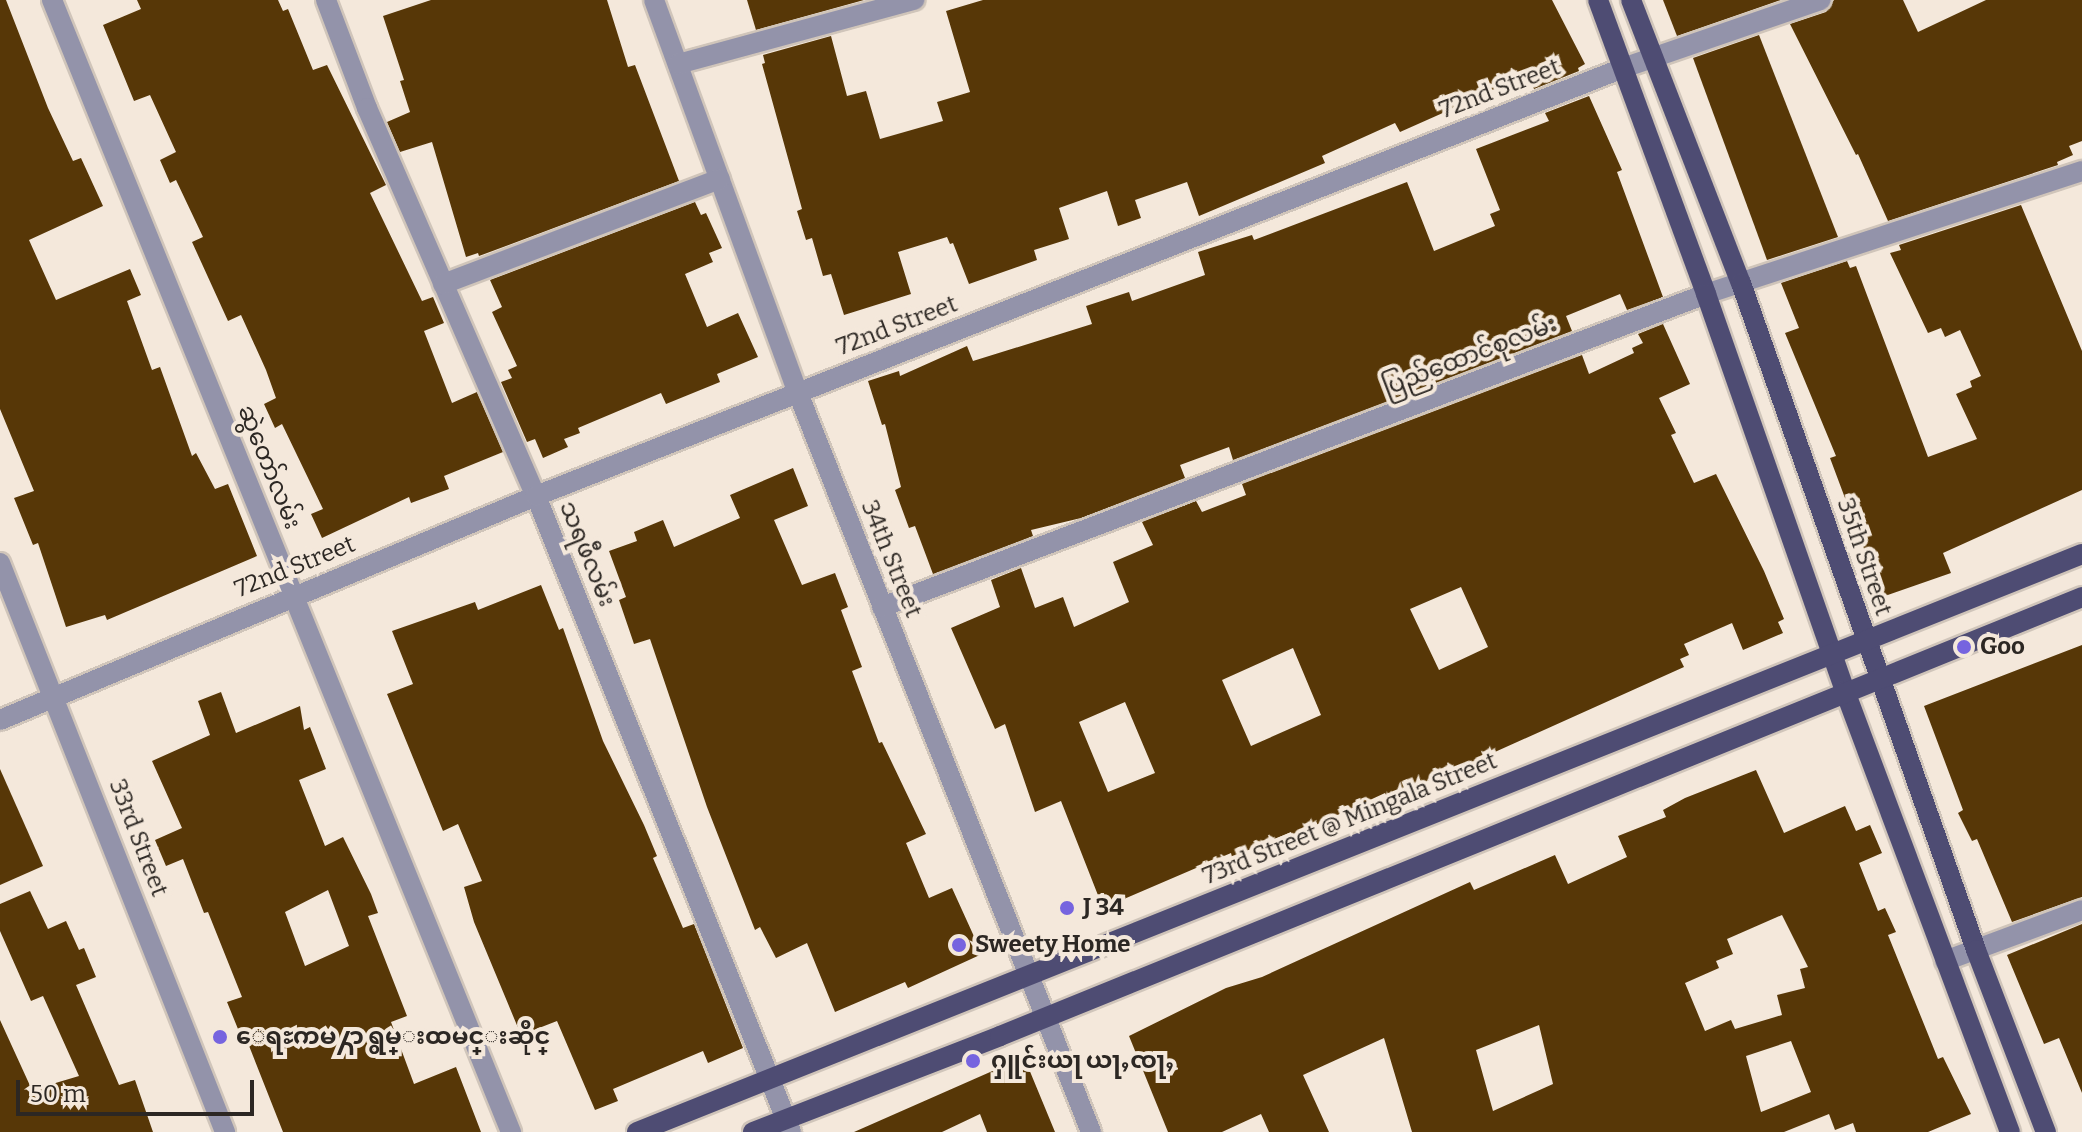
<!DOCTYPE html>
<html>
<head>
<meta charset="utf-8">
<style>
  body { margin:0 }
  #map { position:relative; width:2082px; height:1132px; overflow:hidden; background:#f4e8db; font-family:Bitter,"Noto Sans Myanmar",serif }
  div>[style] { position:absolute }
  .building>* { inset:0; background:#573707 }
  .roads { filter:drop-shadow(2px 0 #d0c5ba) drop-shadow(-2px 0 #d0c5ba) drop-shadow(0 2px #d0c5ba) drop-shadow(0 -2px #d0c5ba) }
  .minor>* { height:20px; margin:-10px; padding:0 10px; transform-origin:10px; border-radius:10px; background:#9393aa }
  .primary>* { height:20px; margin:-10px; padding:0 10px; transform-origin:10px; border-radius:10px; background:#4e4c73 }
  .dots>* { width:22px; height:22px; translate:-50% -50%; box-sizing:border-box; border:4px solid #f4e8db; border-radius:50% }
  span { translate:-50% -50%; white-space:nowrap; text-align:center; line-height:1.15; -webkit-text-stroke:8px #f4e8db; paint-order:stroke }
  .street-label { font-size:24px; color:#2c2723 }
  .poi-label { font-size:24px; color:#2c2723; font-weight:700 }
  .left { translate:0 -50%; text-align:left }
  .scale { position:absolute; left:16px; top:1080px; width:238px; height:36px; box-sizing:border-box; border:4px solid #2c2723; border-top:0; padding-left:10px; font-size:24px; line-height:28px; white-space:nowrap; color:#2c2723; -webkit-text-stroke:6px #f4e8db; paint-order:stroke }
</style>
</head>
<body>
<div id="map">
  <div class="building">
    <i style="clip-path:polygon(0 0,6px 0,48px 108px,73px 161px,81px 158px,103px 206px,29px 240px,56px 300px,130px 269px,141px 295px,127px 301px,152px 370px,160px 367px,192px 456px,196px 453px,215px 489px,228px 484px,257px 556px,107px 620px,105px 615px,66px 627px,38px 543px,33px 545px,14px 498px,34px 491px,0 409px)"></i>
    <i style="clip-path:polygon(137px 0,278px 0,283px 11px,288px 9px,313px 70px,327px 65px,386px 185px,370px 193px,422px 301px,433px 297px,444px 323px,424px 331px,452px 403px,477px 392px,503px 452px,444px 476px,449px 489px,411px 503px,409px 497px,322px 538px,311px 514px,323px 509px,282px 424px,275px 428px,264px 404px,276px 398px,266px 370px,241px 315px,228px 321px,192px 242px,203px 237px,176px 180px,170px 183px,160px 160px,176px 152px,150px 95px,134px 101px,103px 25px,141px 9px)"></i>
    <i style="clip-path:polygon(431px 0,607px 0,628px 67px,635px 65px,679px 181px,479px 256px,478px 253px,466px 257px,432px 142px,400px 152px,387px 122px,410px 112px,400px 81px,404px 80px,383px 16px)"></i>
    <i style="clip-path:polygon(747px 0,864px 0,756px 30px)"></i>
    <i style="clip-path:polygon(983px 0,1552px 0,1585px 64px,1578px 68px,1579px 71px,1534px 89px,1528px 75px,1400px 132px,1395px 123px,1322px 156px,1325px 163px,1199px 216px,1187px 182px,1135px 200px,1141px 218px,1118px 226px,1107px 191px,1059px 208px,1069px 239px,1034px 250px,1037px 260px,969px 284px,953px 243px,950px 244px,947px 237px,898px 252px,911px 294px,844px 315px,831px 274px,823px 276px,812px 238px,806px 240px,797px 211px,802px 209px,762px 64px,765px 63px,763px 55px,831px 36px,847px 96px,866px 91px,880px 139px,943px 121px,937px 102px,970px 92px,946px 11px)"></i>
    <i style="clip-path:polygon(1663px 0,1781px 0,1677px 36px)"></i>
    <i style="clip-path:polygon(1834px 0,1903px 0,1918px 32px,1986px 0,2082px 0,2082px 141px,2069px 146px,2073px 155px,2057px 162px,2058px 165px,1888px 221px,1858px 154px,1856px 155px,1790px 24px,1826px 12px)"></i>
    <i style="clip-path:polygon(1759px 35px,1838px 237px,1767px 260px,1693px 58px)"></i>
    <i style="clip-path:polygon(1589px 96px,1622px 170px,1617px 172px,1663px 297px,1627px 310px,1620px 294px,1566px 316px,1572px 331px,1233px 460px,1229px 447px,1180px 465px,1185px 478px,1081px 518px,1031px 530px,1033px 536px,933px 574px,915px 526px,909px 528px,895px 490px,901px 487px,885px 424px,882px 425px,868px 381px,899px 371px,900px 376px,967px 346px,973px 361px,1092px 324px,1086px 306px,1129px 292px,1132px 301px,1205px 275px,1198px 252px,1252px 235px,1254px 240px,1407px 182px,1434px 251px,1495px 226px,1490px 214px,1500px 210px,1476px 149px,1549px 121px,1545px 113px)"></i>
    <i style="clip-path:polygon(695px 202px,701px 215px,706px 213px,722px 248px,709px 253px,713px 262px,685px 274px,707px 327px,738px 313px,758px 357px,717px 374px,720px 382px,666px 404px,661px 393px,578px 428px,580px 433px,564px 439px,568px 447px,543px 458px,535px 439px,527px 442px,501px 382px,512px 378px,508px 370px,517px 366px,492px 312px,502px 307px,490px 280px)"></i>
    <i style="clip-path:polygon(2021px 205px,2082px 351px,2082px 490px,1943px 553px,1951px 573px,1882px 597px,1830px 458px,1836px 456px,1785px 333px,1799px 328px,1781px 283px,1847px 261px,1850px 268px,1856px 266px,1928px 457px,1977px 439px,1956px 394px,1972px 387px,1970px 381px,1981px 376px,1960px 330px,1945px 337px,1941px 328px,1928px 333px,1890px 253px,1901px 250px,1899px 245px)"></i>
    <i style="clip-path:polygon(evenodd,1663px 324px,1690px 384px,1659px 398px,1676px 433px,1671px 435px,1694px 483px,1716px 474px,1764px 571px,1784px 619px,1778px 622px,1783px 633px,1743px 650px,1732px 623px,1684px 644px,1689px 655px,1680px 659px,1684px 667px,1446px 774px,1387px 797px,1385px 793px,1292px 836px,1291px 832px,1232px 857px,1231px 853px,1103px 908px,1061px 801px,1035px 812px,1005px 724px,995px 729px,951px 628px,1000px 607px,991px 580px,1021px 568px,1035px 608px,1063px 597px,1074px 627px,1129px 602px,1113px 562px,1153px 545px,1142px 522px,1196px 501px,1202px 512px,1246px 495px,1242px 484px,1582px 355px,1589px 374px,1634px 353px,1632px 348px,1643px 343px,1638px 334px,1663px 324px,1461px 587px,1488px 647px,1439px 670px,1410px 609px,1461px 587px,1663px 324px,1293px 648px,1321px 715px,1251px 746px,1222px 680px,1293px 648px,1663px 324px,1125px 702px,1155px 773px,1108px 792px,1079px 722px,1125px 702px)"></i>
    <i style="clip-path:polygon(793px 468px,808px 506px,774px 520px,802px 585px,835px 573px,848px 607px,841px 610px,862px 667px,852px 671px,879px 743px,882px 742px,926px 834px,906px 843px,929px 898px,952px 888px,982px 954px,908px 988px,905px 982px,835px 1012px,807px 943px,776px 958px,760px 927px,755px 930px,707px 807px,650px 639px,634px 644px,619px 600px,626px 597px,609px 551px,637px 541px,634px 532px,663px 520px,674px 547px,740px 518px,730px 495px)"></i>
    <i style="clip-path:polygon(541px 585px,559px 630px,563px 628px,603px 741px,644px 825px,657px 856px,653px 858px,683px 928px,694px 924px,743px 1048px,708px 1063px,703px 1051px,613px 1089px,618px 1101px,595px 1110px,557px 1021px,521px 1035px,474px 922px,464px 887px,482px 881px,458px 824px,443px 831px,387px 694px,413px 684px,392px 631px,475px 602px,478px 610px)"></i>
    <i style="clip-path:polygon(2082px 645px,2082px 897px,2012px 922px,1977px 839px,1972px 841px,1958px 813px,1963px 810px,1924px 706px)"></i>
    <i style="clip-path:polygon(evenodd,221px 692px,236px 733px,300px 706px,304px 730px,310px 727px,326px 769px,299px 780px,325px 846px,343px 837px,371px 894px,378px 913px,368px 916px,407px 1016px,391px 1022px,414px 1084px,456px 1067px,481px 1132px,283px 1132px,242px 1028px,238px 1029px,227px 1002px,242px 997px,208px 912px,204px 913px,183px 859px,166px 866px,155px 840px,182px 828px,152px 761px,210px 735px,198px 701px,221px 692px,328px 890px,349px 946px,305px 966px,285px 912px,328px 890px)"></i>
    <i style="clip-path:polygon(0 769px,43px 866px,0 885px)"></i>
    <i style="clip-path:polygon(evenodd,1756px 770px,1784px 833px,1845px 806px,1856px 831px,1870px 825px,1882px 853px,1859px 863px,1878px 911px,1885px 908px,1896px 932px,1888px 935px,1938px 1059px,1943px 1057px,1971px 1114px,1928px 1132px,1856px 1132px,1853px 1123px,1835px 1130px,1829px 1114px,1784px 1132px,1412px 1132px,1384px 1038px,1303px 1075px,1329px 1132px,1269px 1132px,1261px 1114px,1222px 1132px,1168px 1132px,1129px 1036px,1226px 988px,1262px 977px,1470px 882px,1474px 890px,1555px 855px,1568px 884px,1627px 857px,1618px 836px,1666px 817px,1663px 810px,1685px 798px,1756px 770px,1782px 915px,1808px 967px,1800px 969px,1805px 988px,1777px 995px,1782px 1015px,1735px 1029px,1731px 1020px,1705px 1031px,1685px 983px,1719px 968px,1716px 961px,1733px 954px,1727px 939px,1782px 915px,1756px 770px,1539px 1025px,1553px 1084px,1493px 1111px,1476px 1050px,1539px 1025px,1756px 770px,1791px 1041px,1811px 1092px,1761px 1112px,1746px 1056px,1791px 1041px)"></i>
    <i style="clip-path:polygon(30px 891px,48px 929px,66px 921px,79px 950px,84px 948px,96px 977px,76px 985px,119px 1085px,135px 1080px,153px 1132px,0 1132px,0 1020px,32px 1090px,79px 1076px,43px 996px,31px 1001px,0 931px,0 904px)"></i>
    <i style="clip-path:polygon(2082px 924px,2082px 1093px,2059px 1038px,2044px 1044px,2007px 955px)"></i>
    <i style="clip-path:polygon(1024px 1057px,1055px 1132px,987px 1132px,980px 1114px,942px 1132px,854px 1132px)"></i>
  </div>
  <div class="roads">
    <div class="minor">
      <i style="left:52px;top:0;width:1222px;rotate:67.93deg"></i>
      <i style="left:326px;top:0;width:116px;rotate:69.2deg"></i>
      <i style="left:367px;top:108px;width:423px;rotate:66.5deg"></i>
      <i style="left:536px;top:496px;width:685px;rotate:68.15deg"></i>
      <i style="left:654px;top:0;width:419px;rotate:69.9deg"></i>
      <i style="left:798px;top:393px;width:795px;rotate:68.37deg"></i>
      <i style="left:678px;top:64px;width:245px;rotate:-15.2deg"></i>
      <i style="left:443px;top:284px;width:296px;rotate:-20.8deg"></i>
      <i style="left:0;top:563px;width:612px;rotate:68.42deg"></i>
      <i style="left:882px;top:607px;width:881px;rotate:-20.8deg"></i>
      <i style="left:1706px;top:294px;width:396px;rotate:-18.1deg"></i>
      <i style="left:0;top:720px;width:581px;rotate:-22.68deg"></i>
      <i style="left:536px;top:496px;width:1168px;rotate:-21.49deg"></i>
      <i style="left:1623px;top:68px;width:209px;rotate:-19deg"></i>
      <i style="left:1945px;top:961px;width:146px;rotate:-20.4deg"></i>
    </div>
    <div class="primary">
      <i style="left:1598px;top:0;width:313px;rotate:69.8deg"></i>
      <i style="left:1706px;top:294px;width:421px;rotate:70.7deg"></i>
      <i style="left:1845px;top:691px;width:471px;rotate:69.5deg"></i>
      <i style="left:1631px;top:0;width:304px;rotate:68.8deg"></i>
      <i style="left:1741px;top:283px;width:707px;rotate:70.59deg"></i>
      <i style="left:1976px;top:950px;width:195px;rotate:69deg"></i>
      <i style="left:637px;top:1132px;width:1556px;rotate:-21.8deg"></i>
      <i style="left:753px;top:1132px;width:265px;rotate:-21.2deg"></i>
      <i style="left:1000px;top:1036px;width:1168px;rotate:-22.08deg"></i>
    </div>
  </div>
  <div class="dots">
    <i style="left:1964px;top:647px;background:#7664df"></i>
    <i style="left:1067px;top:908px;background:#7664df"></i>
    <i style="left:959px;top:945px;background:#7664df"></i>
    <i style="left:220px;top:1037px;background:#7664df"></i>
    <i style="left:973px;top:1061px;background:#7664df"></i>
  </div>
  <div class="street-label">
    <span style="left:1500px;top:89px;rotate:-21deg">72nd Street</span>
    <span style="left:897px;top:326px;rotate:-21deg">72nd Street</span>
    <span style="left:1470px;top:356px;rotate:-21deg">ပြည်ထောင်စုလမ်း</span>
    <span style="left:269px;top:467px;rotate:68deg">ဆွဲတော်လမ်း</span>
    <span style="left:587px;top:554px;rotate:68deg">သရဖီလမ်း</span>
    <span style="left:1864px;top:557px;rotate:71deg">35th Street</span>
    <span style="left:891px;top:559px;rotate:68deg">34th Street</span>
    <span style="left:295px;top:567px;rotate:-22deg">72nd Street</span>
    <span style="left:1350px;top:819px;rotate:-22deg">73rd Street @ Mingala Street</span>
    <span style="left:138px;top:838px;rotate:69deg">33rd Street</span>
  </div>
  <div class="poi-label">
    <span class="left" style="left:1980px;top:647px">Goo</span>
    <span class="left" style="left:1083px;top:908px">J 34</span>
    <span class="left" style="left:975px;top:945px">Sweety Home</span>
    <span class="left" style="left:236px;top:1037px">ေရႊကမ႓ာ ရွမ္းထမင္းဆိုင္</span>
    <span class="left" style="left:991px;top:1061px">ႁူင်းယႃ ယႃႇၸႃႇ</span>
  </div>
  <div class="scale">50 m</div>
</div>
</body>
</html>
